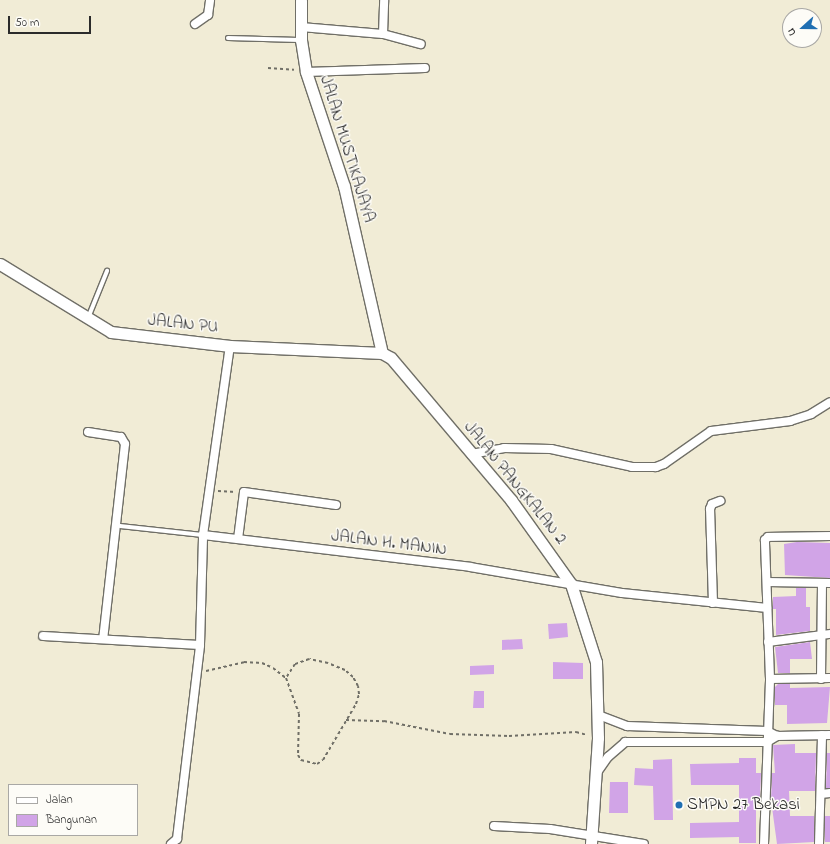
<!DOCTYPE html>
<html>
<head>
<meta charset="utf-8">
<style>
  body { margin:0 }
  #map { position:relative; width:830px; height:844px; overflow:hidden; background:#f1ecd6; font-family:"Indie Flower",sans-serif }
  div>[style] { position:absolute }
  .building>* { inset:0; background:#d1a4e7 }
  .path>* { height:2px; margin-top:-1px; transform-origin:0; background:repeating-linear-gradient(90deg,#706f67 0 3px,transparent 0 6px) }
  .roads { filter:drop-shadow(1px 0 #706f67) drop-shadow(-1px 0 #706f67) drop-shadow(0 1px #706f67) drop-shadow(0 -1px #706f67) }
  .service>* { height:4px; margin:-2px; padding:0 2px; transform-origin:2px; border-radius:2px; background:#fff }
  .minor>* { height:8px; margin:-4px; padding:0 4px; transform-origin:4px; border-radius:4px; background:#fff }
  .tertiary>* { height:11px; margin:-5.5px; padding:0 5.5px; transform-origin:5.5px; border-radius:5.5px; background:#fff }
  .dots>* { width:11px; height:11px; translate:-50% -50%; box-sizing:border-box; border:2px solid #fdfcf7; border-radius:50% }
  span { translate:-50% -50%; white-space:nowrap; text-align:center; line-height:1.15; -webkit-text-stroke:3px #fdfcf7; paint-order:stroke }
  .street-label { font-size:17px; color:#2b2b2b }
  .poi-label { font-size:17px; color:#2b2b2b }
  .left { translate:0 -50%; text-align:left }
  .legend { position:absolute; left:8px; top:784px; width:130px; height:52px; box-sizing:border-box; background:#fdfcf7; border:1px solid #a9a8a5; margin:0; padding:5px 7px; list-style:none; font-size:12px; color:#2b2b2b }
  .legend li { display:flex; align-items:center; gap:8px; height:20px }
  .legend b { width:20px; border:1px solid #a9a8a5 }
  .north { position:absolute; left:782px; top:8px; width:40px; height:40px; box-sizing:border-box; background:#fdfcf7; border:1px solid #a9a8a5; border-radius:50%; rotate:249deg; font-size:11px; font-weight:700; line-height:16px; text-align:center; color:#2b2b2b }
  .north::after { content:''; display:block; margin:auto; width:14px; height:18px; background:#1f6fb2; clip-path:polygon(50% 0,100% 100%,50% 72%,0 100%) }
  .scale { position:absolute; left:8px; top:16px; width:83px; height:18px; box-sizing:border-box; border:2px solid #2b2b2b; border-top:0; padding-left:5px; font-size:12px; line-height:14px; white-space:nowrap; color:#2b2b2b; -webkit-text-stroke:3px #fdfcf7; paint-order:stroke }
</style>
</head>
<body>
<div id="map">
  <div class="building">
    <i style="clip-path:polygon(797px 542px,830px 543px,830px 578px,785px 575px,784px 544px)"></i>
    <i style="clip-path:polygon(796px 588px,806px 588px,806px 607px,810px 607px,810px 631px,776px 635px,776px 609px,773px 609px,773px 597px,796px 596px)"></i>
    <i style="clip-path:polygon(567px 623px,568px 637px,549px 639px,548px 624px)"></i>
    <i style="clip-path:polygon(522px 639px,523px 649px,502px 650px,502px 640px)"></i>
    <i style="clip-path:polygon(810px 642px,812px 659px,790px 659px,790px 673px,778px 673px,775px 647px)"></i>
    <i style="clip-path:polygon(553px 662px,583px 663px,583px 679px,553px 679px)"></i>
    <i style="clip-path:polygon(494px 665px,494px 674px,470px 675px,470px 666px)"></i>
    <i style="clip-path:polygon(778px 684px,790px 684px,790px 688px,830px 687px,827px 723px,787px 724px,787px 705px,775px 705px,775px 687px)"></i>
    <i style="clip-path:polygon(474px 691px,484px 691px,484px 708px,473px 708px)"></i>
    <i style="clip-path:polygon(795px 744px,795px 753px,816px 753px,815px 791px,789px 791px,790px 816px,814px 816px,814px 842px,777px 844px,771px 800px,772px 773px,775px 773px,773px 745px)"></i>
    <i style="clip-path:polygon(827px 753px,830px 753px,830px 788px,826px 788px)"></i>
    <i style="clip-path:polygon(739px 758px,756px 758px,756px 773px,761px 773px,760px 800px,756px 800px,756px 843px,739px 843px,739px 837px,690px 838px,690px 823px,739px 822px,739px 785px,691px 785px,690px 764px,739px 763px)"></i>
    <i style="clip-path:polygon(672px 759px,673px 820px,654px 820px,653px 786px,634px 785px,635px 768px,653px 769px,653px 760px)"></i>
    <i style="clip-path:polygon(610px 782px,628px 782px,628px 813px,609px 813px)"></i>
    <i style="clip-path:polygon(825px 816px,830px 816px,830px 842px,825px 842px)"></i>
  </div>
  <div class="path">
    <i style="left:268px;top:68px;width:26px;rotate:4deg"></i>
    <i style="left:218px;top:491px;width:18px;rotate:3deg"></i>
    <i style="left:206px;top:671px;width:39px;rotate:-13deg"></i>
    <i style="left:244px;top:662px;width:18px;rotate:3deg"></i>
    <i style="left:262px;top:663px;width:12px;rotate:24deg"></i>
    <i style="left:273px;top:668px;width:16px;rotate:38deg"></i>
    <i style="left:286px;top:678px;width:38px;rotate:70deg"></i>
    <i style="left:299px;top:714px;width:41px;rotate:91.4deg"></i>
    <i style="left:298px;top:755px;width:6px;rotate:59deg"></i>
    <i style="left:301px;top:760px;width:16px;rotate:14deg"></i>
    <i style="left:317px;top:764px;width:7px;rotate:-34deg"></i>
    <i style="left:323px;top:760px;width:65px;rotate:-59.5deg"></i>
    <i style="left:356px;top:704px;width:10px;rotate:-73deg"></i>
    <i style="left:359px;top:694px;width:8px;rotate:-97deg"></i>
    <i style="left:358px;top:686px;width:10px;rotate:-119deg"></i>
    <i style="left:353px;top:677px;width:11px;rotate:-139deg"></i>
    <i style="left:345px;top:670px;width:18px;rotate:-158deg"></i>
    <i style="left:328px;top:663px;width:19px;rotate:-168deg"></i>
    <i style="left:309px;top:659px;width:15px;rotate:160deg"></i>
    <i style="left:295px;top:664px;width:17px;rotate:123deg"></i>
    <i style="left:346px;top:720px;width:38px;rotate:2deg"></i>
    <i style="left:384px;top:721px;width:67px;rotate:11.1deg"></i>
    <i style="left:450px;top:734px;width:59px;rotate:1.9deg"></i>
    <i style="left:509px;top:736px;width:67px;rotate:-3.4deg"></i>
    <i style="left:576px;top:732px;width:11px;rotate:15deg"></i>
  </div>
  <div class="roads">
    <div class="service">
      <i style="left:228px;top:38px;width:71px;rotate:1.6deg"></i>
      <i style="left:88px;top:318px;width:51px;rotate:-68deg"></i>
      <i style="left:120px;top:526px;width:83px;rotate:6.2deg"></i>
    </div>
    <div class="minor">
      <i style="left:195px;top:24px;width:16px;rotate:-35deg"></i>
      <i style="left:208px;top:15px;width:15px;rotate:-82deg"></i>
      <i style="left:301px;top:27px;width:82px;rotate:4.9deg"></i>
      <i style="left:383px;top:34px;width:39px;rotate:15deg"></i>
      <i style="left:383px;top:34px;width:34px;rotate:-88deg"></i>
      <i style="left:306px;top:72px;width:119px;rotate:-1.9deg"></i>
      <i style="left:88px;top:432px;width:33px;rotate:9deg"></i>
      <i style="left:121px;top:437px;width:8px;rotate:60deg"></i>
      <i style="left:125px;top:444px;width:196px;rotate:96.4deg"></i>
      <i style="left:471px;top:454px;width:34px;rotate:-10deg"></i>
      <i style="left:504px;top:448px;width:47px;rotate:1.2deg"></i>
      <i style="left:551px;top:449px;width:83px;rotate:12.5deg"></i>
      <i style="left:632px;top:467px;width:24px"></i>
      <i style="left:656px;top:467px;width:9px;rotate:-21deg"></i>
      <i style="left:664px;top:464px;width:57px;rotate:-35.1deg"></i>
      <i style="left:711px;top:431px;width:80px;rotate:-7.2deg"></i>
      <i style="left:790px;top:421px;width:22px;rotate:-18deg"></i>
      <i style="left:811px;top:414px;width:22px;rotate:-32deg"></i>
      <i style="left:203px;top:535px;width:269px;rotate:6.8deg"></i>
      <i style="left:470px;top:567px;width:154px;rotate:9.7deg"></i>
      <i style="left:622px;top:593px;width:146px;rotate:5.9deg"></i>
      <i style="left:238px;top:539px;width:47px;rotate:-82.7deg"></i>
      <i style="left:244px;top:492px;width:93px;rotate:8deg"></i>
      <i style="left:767px;top:582px;width:63px;rotate:0.9deg"></i>
      <i style="left:713px;top:603px;width:94px;rotate:-91.8deg"></i>
      <i style="left:710px;top:509px;width:5px;rotate:-68deg"></i>
      <i style="left:712px;top:504px;width:9px;rotate:-21deg"></i>
      <i style="left:43px;top:636px;width:157px;rotate:3.3deg"></i>
      <i style="left:768px;top:642px;width:63px;rotate:-7.4deg"></i>
      <i style="left:770px;top:679px;width:60px;rotate:-1deg"></i>
      <i style="left:821px;top:679px;width:95px;rotate:-89.4deg"></i>
      <i style="left:777px;top:736px;width:53px;rotate:-1.1deg"></i>
      <i style="left:596px;top:774px;width:21px;rotate:-55deg"></i>
      <i style="left:608px;top:757px;width:23px;rotate:-41deg"></i>
      <i style="left:625px;top:742px;width:142px"></i>
      <i style="left:767px;top:742px;width:12px;rotate:-31deg"></i>
      <i style="left:777px;top:736px;width:11px;rotate:-153deg"></i>
      <i style="left:767px;top:731px;width:140px;rotate:-178deg"></i>
      <i style="left:627px;top:726px;width:31px;rotate:-159deg"></i>
      <i style="left:821px;top:794px;width:9px;rotate:-6deg"></i>
      <i style="left:494px;top:826px;width:56px;rotate:3.1deg"></i>
      <i style="left:550px;top:829px;width:95px;rotate:9.1deg"></i>
      <i style="left:171px;top:844px;width:8px;rotate:-40deg"></i>
      <i style="left:177px;top:839px;width:195px;rotate:-83.2deg"></i>
      <i style="left:200px;top:645px;width:110px;rotate:-88.4deg"></i>
      <i style="left:203px;top:535px;width:191px;rotate:-81.9deg"></i>
      <i style="left:764px;top:844px;width:165px;rotate:-87.9deg"></i>
      <i style="left:770px;top:679px;width:139px;rotate:-92.1deg"></i>
      <i style="left:765px;top:540px;width:4px;rotate:-45deg"></i>
      <i style="left:768px;top:537px;width:62px;rotate:-0.9deg"></i>
      <i style="left:819px;top:844px;width:109px;rotate:-88.4deg"></i>
    </div>
    <div class="tertiary">
      <i style="left:301px;top:0;width:40px;rotate:90deg"></i>
      <i style="left:301px;top:40px;width:32px;rotate:81deg"></i>
      <i style="left:306px;top:72px;width:120px;rotate:71.6deg"></i>
      <i style="left:344px;top:186px;width:171px;rotate:77.2deg"></i>
      <i style="left:0;top:264px;width:130px;rotate:31.5deg"></i>
      <i style="left:111px;top:332px;width:120px;rotate:6.7deg"></i>
      <i style="left:230px;top:346px;width:152px;rotate:2.6deg"></i>
      <i style="left:382px;top:353px;width:10px;rotate:29deg"></i>
      <i style="left:391px;top:358px;width:186px;rotate:49.8deg"></i>
      <i style="left:511px;top:500px;width:103px;rotate:54.5deg"></i>
      <i style="left:571px;top:584px;width:82px;rotate:72.2deg"></i>
      <i style="left:596px;top:662px;width:76px;rotate:88.5deg"></i>
      <i style="left:598px;top:738px;width:106px;rotate:93.8deg"></i>
    </div>
  </div>
  <div class="dots">
    <i style="left:679px;top:805px;background:#1f6fb2"></i>
  </div>
  <div class="street-label">
    <span style="left:347px;top:149px;rotate:73deg">JALAN MUSTIKAJAYA</span>
    <span style="left:183px;top:324px;rotate:6deg">JALAN PU</span>
    <span style="left:515px;top:483px;rotate:51deg">JALAN PANGKALAN 2</span>
    <span style="left:389px;top:543px;rotate:7deg">JALAN H. MANIN</span>
  </div>
  <div class="poi-label">
    <span class="left" style="left:687px;top:805px">SMPN 27 Bekasi</span>
  </div>
  <ul class="legend">
  <li><b style="height:5px;background:#fff"></b>Jalan</li>
  <li><b style="height:11px;background:#d1a4e7"></b>Bangunan</li>
  </ul>
  <div class="north">U</div>
  <div class="scale">50 m</div>
</div>
</body>
</html>
